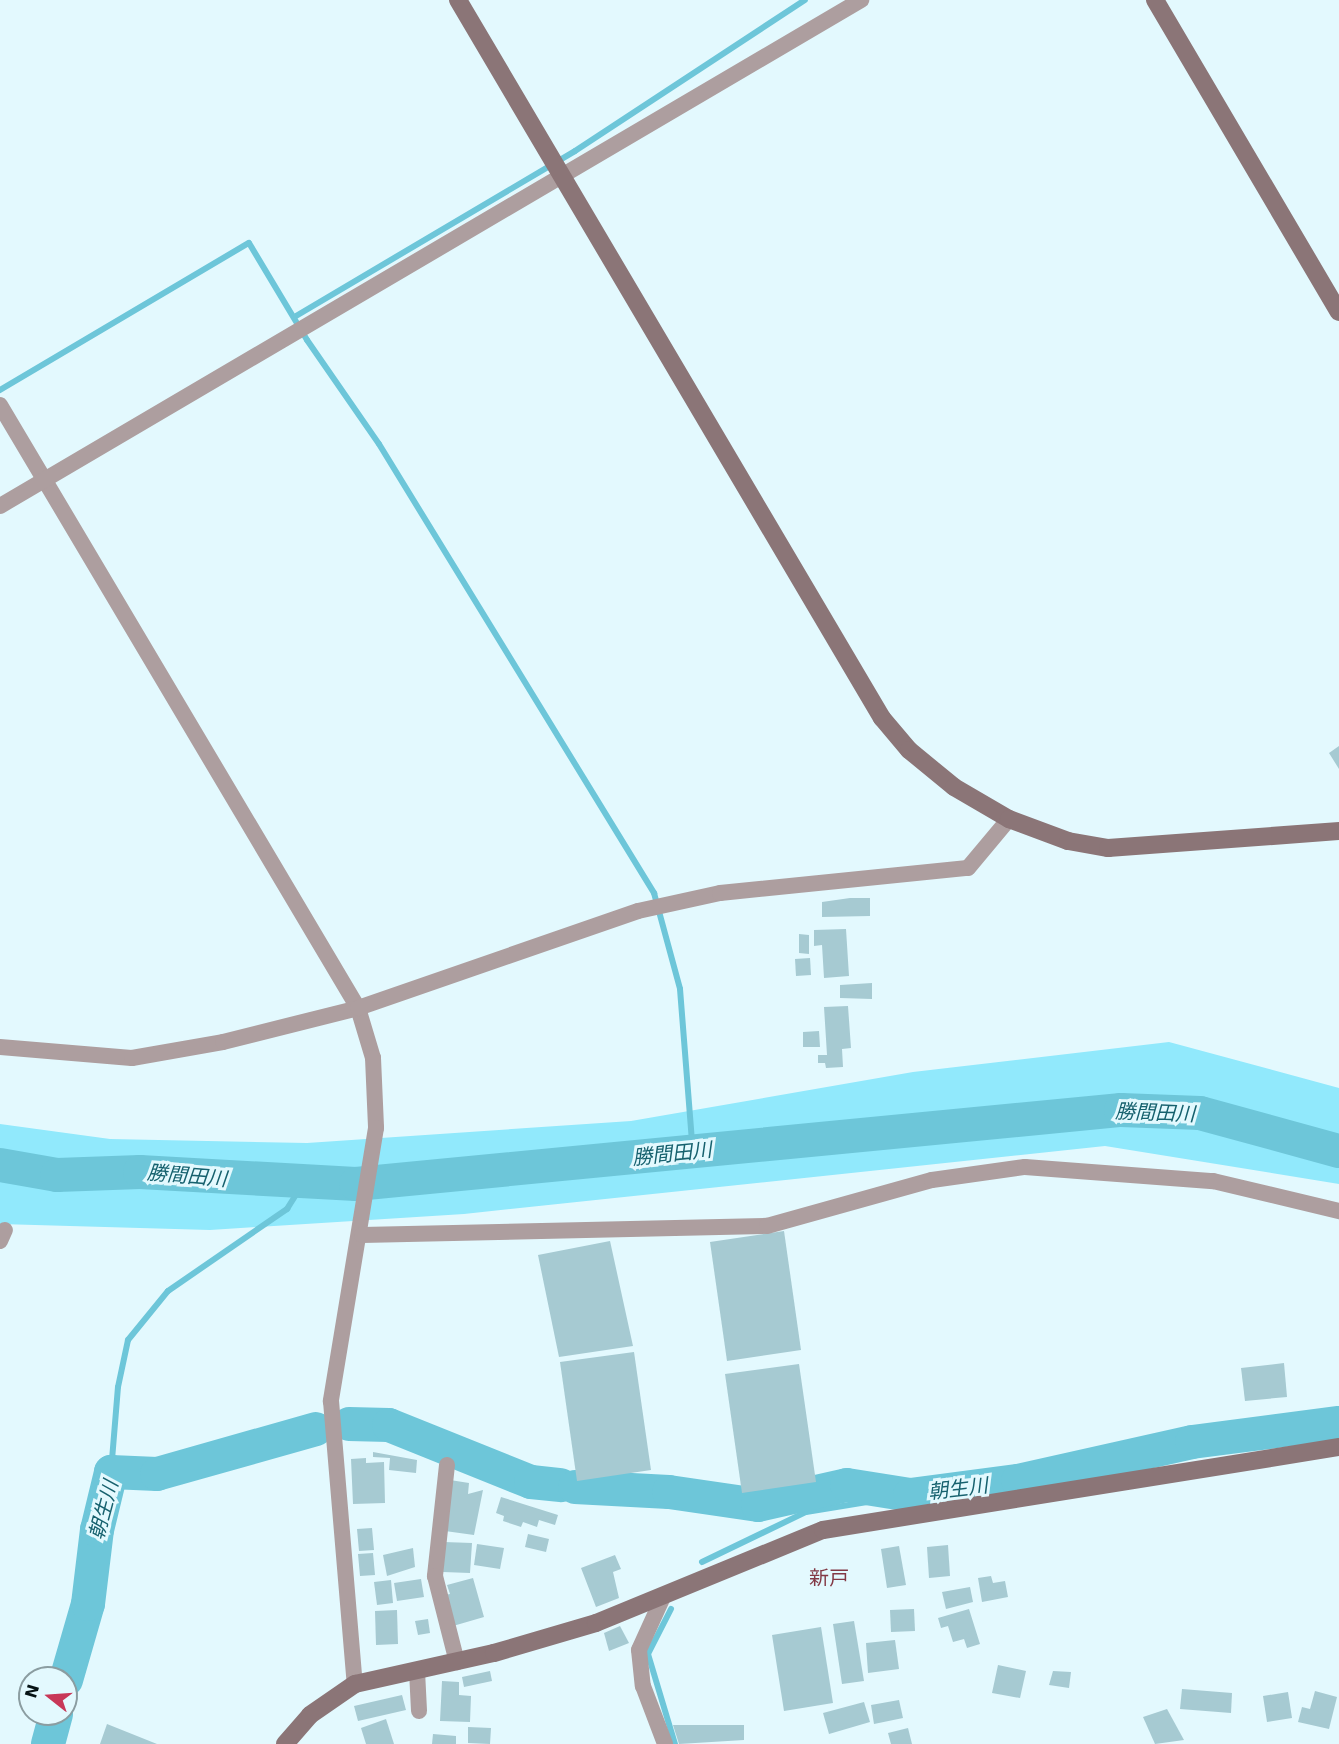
<!DOCTYPE html>
<html>
<head>
<meta charset="utf-8">
<style>
  body { margin:0 }
  #map { position:relative; width:1339px; height:1744px; overflow:hidden; background:#e3f9fe; font-family:"DejaVu Sans","Noto Sans JP",sans-serif }
  div>[style] { position:absolute }
  .green>* { inset:0; background:#91e9fc }
  .stream>* { height:6px; margin:-3px; padding:0 3px; transform-origin:3px; border-radius:3px; background:#6dc6d9 }
  .river>* { height:34px; margin:-17px; padding:0 17px; transform-origin:17px; border-radius:17px; background:#6dc6d9 }
  .building>* { inset:0; background:#a6cad2 }
  .street>* { height:16px; margin:-8px; padding:0 8px; transform-origin:8px; border-radius:8px; background:#ad9e9f }
  .secondary>* { height:18px; margin:-9px; padding:0 9px; transform-origin:9px; border-radius:9px; background:#8b7577 }
  span { translate:-50% -50%; white-space:nowrap; text-align:center; line-height:1.15; -webkit-text-stroke:6px #e3f9fe; paint-order:stroke }
  .water-label { font-size:20px; color:#16616e; font-style:italic }
  .neighbourhood-label { font-size:20px; color:#823945 }
  .north { position:absolute; left:18px; top:1666px; width:60px; height:60px; box-sizing:border-box; background:#e3f9fe; border:2px solid #8b9da1; border-radius:50%; rotate:287deg; font-size:16px; font-weight:700; line-height:24px; text-align:center; color:#061315 }
  .north::after { content:''; display:block; margin:auto; width:21px; height:27px; background:#c83858; clip-path:polygon(50% 0,100% 100%,50% 72%,0 100%) }
</style>
</head>
<body>
<div id="map">
  <div class="green">
    <i style="clip-path:polygon(1169px 1042px,1339px 1088px,1339px 1184px,1105px 1146px,464px 1214px,210px 1230px,0 1224px,0 1124px,110px 1139px,307px 1143px,631px 1121px,913px 1072px)"></i>
  </div>
  <div class="stream">
    <i style="left:296px;top:316px;width:324px;rotate:-30.6deg"></i>
    <i style="left:575px;top:151px;width:275px;rotate:-33.3deg"></i>
    <i style="left:0;top:390px;width:289px;rotate:-30.6deg"></i>
    <i style="left:249px;top:243px;width:113px;rotate:59.1deg"></i>
    <i style="left:307px;top:340px;width:126px;rotate:55.3deg"></i>
    <i style="left:379px;top:444px;width:527px;rotate:58.51deg"></i>
    <i style="left:654px;top:893px;width:99px;rotate:74.8deg"></i>
    <i style="left:680px;top:989px;width:166px;rotate:85.5deg"></i>
    <i style="left:111px;top:1472px;width:85px;rotate:-85.3deg"></i>
    <i style="left:118px;top:1387px;width:48px;rotate:-78deg"></i>
    <i style="left:128px;top:1340px;width:63px;rotate:-50.8deg"></i>
    <i style="left:168px;top:1291px;width:145px;rotate:-34.6deg"></i>
    <i style="left:287px;top:1209px;width:32px;rotate:-58deg"></i>
    <i style="left:702px;top:1562px;width:115px;rotate:-25.7deg"></i>
    <i style="left:806px;top:1512px;width:105px;rotate:-9.3deg"></i>
    <i style="left:671px;top:1609px;width:51px;rotate:117.1deg"></i>
    <i style="left:648px;top:1654px;width:94px;rotate:73.3deg"></i>
  </div>
  <div class="river">
    <i style="left:0;top:1165px;width:58px;rotate:10deg"></i>
    <i style="left:57px;top:1175px;width:83px;rotate:-2.1deg"></i>
    <i style="left:140px;top:1172px;width:216px;rotate:3.2deg"></i>
    <i style="left:356px;top:1184px;width:769px;rotate:-5.53deg"></i>
    <i style="left:1121px;top:1110px;width:79px;rotate:2.2deg"></i>
    <i style="left:1200px;top:1113px;width:144px;rotate:15.3deg"></i>
    <i style="left:349px;top:1424px;width:40px;rotate:1.4deg"></i>
    <i style="left:389px;top:1425px;width:153px;rotate:21.9deg"></i>
    <i style="left:531px;top:1482px;width:30px;rotate:6deg"></i>
    <i style="left:575px;top:1487px;width:94px;rotate:3deg"></i>
    <i style="left:669px;top:1492px;width:90px;rotate:8.3deg"></i>
    <i style="left:758px;top:1505px;width:91px;rotate:-12.7deg"></i>
    <i style="left:847px;top:1485px;width:64px;rotate:9deg"></i>
    <i style="left:910px;top:1495px;width:109px;rotate:-7.4deg"></i>
    <i style="left:1018px;top:1481px;width:178px;rotate:-12.6deg"></i>
    <i style="left:1192px;top:1442px;width:148px;rotate:-7.4deg"></i>
    <i style="left:66px;top:1680px;width:79px;rotate:-73.9deg"></i>
    <i style="left:88px;top:1604px;width:75px;rotate:-83.1deg"></i>
    <i style="left:97px;top:1530px;width:60px;rotate:-76.4deg"></i>
    <i style="left:111px;top:1472px;width:46px;rotate:2.5deg"></i>
    <i style="left:157px;top:1474px;width:165px;rotate:-15.8deg"></i>
    <i style="left:48px;top:1744px;width:31px;rotate:-75deg"></i>
  </div>
  <div class="building">
    <i style="clip-path:polygon(1339px 746px,1339px 769px,1329px 753px)"></i>
    <i style="clip-path:polygon(850px 898px,870px 898px,870px 916px,822px 917px,822px 902px)"></i>
    <i style="clip-path:polygon(846px 929px,849px 976px,824px 978px,822px 945px,814px 946px,814px 930px)"></i>
    <i style="clip-path:polygon(799px 934px,809px 935px,809px 954px,799px 953px)"></i>
    <i style="clip-path:polygon(810px 958px,811px 975px,796px 976px,795px 959px)"></i>
    <i style="clip-path:polygon(872px 983px,872px 999px,840px 998px,840px 985px)"></i>
    <i style="clip-path:polygon(848px 1006px,851px 1048px,842px 1049px,843px 1067px,826px 1068px,825px 1063px,818px 1063px,818px 1055px,827px 1055px,824px 1007px)"></i>
    <i style="clip-path:polygon(819px 1031px,820px 1047px,803px 1047px,803px 1032px)"></i>
    <i style="clip-path:polygon(784px 1231px,801px 1350px,727px 1361px,710px 1242px)"></i>
    <i style="clip-path:polygon(610px 1241px,633px 1346px,559px 1357px,538px 1255px)"></i>
    <i style="clip-path:polygon(634px 1352px,651px 1470px,577px 1481px,560px 1362px)"></i>
    <i style="clip-path:polygon(1284px 1363px,1287px 1397px,1245px 1401px,1241px 1368px)"></i>
    <i style="clip-path:polygon(799px 1364px,816px 1482px,742px 1493px,725px 1374px)"></i>
    <i style="clip-path:polygon(373px 1452px,417px 1460px,416px 1473px,389px 1470px,390px 1458px,373px 1457px)"></i>
    <i style="clip-path:polygon(366px 1458px,366px 1463px,384px 1462px,385px 1503px,353px 1504px,351px 1459px)"></i>
    <i style="clip-path:polygon(450px 1480px,469px 1483px,468px 1494px,483px 1490px,474px 1535px,445px 1531px)"></i>
    <i style="clip-path:polygon(501px 1497px,558px 1515px,555px 1525px,539px 1520px,537px 1527px,523px 1522px,521px 1527px,503px 1521px,504px 1516px,496px 1513px)"></i>
    <i style="clip-path:polygon(372px 1528px,374px 1550px,359px 1551px,357px 1529px)"></i>
    <i style="clip-path:polygon(528px 1534px,549px 1539px,546px 1552px,525px 1547px)"></i>
    <i style="clip-path:polygon(444px 1542px,472px 1543px,470px 1573px,443px 1572px)"></i>
    <i style="clip-path:polygon(477px 1544px,504px 1548px,500px 1569px,474px 1565px)"></i>
    <i style="clip-path:polygon(948px 1545px,950px 1576px,929px 1578px,927px 1547px)"></i>
    <i style="clip-path:polygon(899px 1546px,906px 1585px,887px 1588px,881px 1549px)"></i>
    <i style="clip-path:polygon(413px 1548px,415px 1567px,387px 1576px,383px 1555px)"></i>
    <i style="clip-path:polygon(373px 1553px,375px 1575px,360px 1576px,358px 1554px)"></i>
    <i style="clip-path:polygon(615px 1555px,621px 1569px,613px 1572px,619px 1598px,596px 1607px,581px 1568px)"></i>
    <i style="clip-path:polygon(991px 1576px,993px 1583px,1005px 1581px,1008px 1597px,982px 1602px,978px 1578px)"></i>
    <i style="clip-path:polygon(473px 1578px,484px 1617px,453px 1626px,445px 1595px,450px 1594px,447px 1585px)"></i>
    <i style="clip-path:polygon(421px 1579px,424px 1597px,397px 1601px,394px 1583px)"></i>
    <i style="clip-path:polygon(391px 1580px,393px 1603px,377px 1605px,374px 1582px)"></i>
    <i style="clip-path:polygon(970px 1587px,973px 1602px,946px 1609px,942px 1592px)"></i>
    <i style="clip-path:polygon(914px 1609px,915px 1631px,891px 1632px,890px 1610px)"></i>
    <i style="clip-path:polygon(969px 1609px,980px 1644px,967px 1648px,964px 1639px,953px 1642px,948px 1626px,941px 1628px,938px 1618px)"></i>
    <i style="clip-path:polygon(397px 1610px,398px 1644px,376px 1645px,375px 1611px)"></i>
    <i style="clip-path:polygon(428px 1619px,430px 1633px,418px 1635px,415px 1621px)"></i>
    <i style="clip-path:polygon(854px 1621px,864px 1681px,842px 1684px,833px 1624px)"></i>
    <i style="clip-path:polygon(620px 1626px,629px 1643px,609px 1651px,604px 1633px)"></i>
    <i style="clip-path:polygon(821px 1627px,833px 1703px,784px 1711px,772px 1635px)"></i>
    <i style="clip-path:polygon(895px 1640px,899px 1669px,868px 1673px,866px 1643px)"></i>
    <i style="clip-path:polygon(998px 1665px,1026px 1671px,1020px 1698px,992px 1693px)"></i>
    <i style="clip-path:polygon(490px 1671px,492px 1681px,464px 1687px,462px 1677px)"></i>
    <i style="clip-path:polygon(1053px 1671px,1071px 1672px,1069px 1688px,1049px 1685px)"></i>
    <i style="clip-path:polygon(442px 1681px,459px 1682px,459px 1695px,471px 1696px,470px 1722px,440px 1721px)"></i>
    <i style="clip-path:polygon(1182px 1689px,1232px 1693px,1231px 1713px,1180px 1709px)"></i>
    <i style="clip-path:polygon(1315px 1691px,1337px 1697px,1329px 1729px,1298px 1722px,1302px 1707px,1310px 1709px)"></i>
    <i style="clip-path:polygon(1288px 1692px,1292px 1718px,1267px 1722px,1263px 1696px)"></i>
    <i style="clip-path:polygon(402px 1695px,406px 1710px,358px 1721px,354px 1706px)"></i>
    <i style="clip-path:polygon(899px 1700px,903px 1718px,874px 1724px,871px 1705px)"></i>
    <i style="clip-path:polygon(864px 1702px,870px 1722px,829px 1734px,823px 1713px)"></i>
    <i style="clip-path:polygon(1167px 1709px,1184px 1740px,1155px 1744px,1143px 1717px)"></i>
    <i style="clip-path:polygon(386px 1719px,394px 1744px,366px 1744px,361px 1728px)"></i>
    <i style="clip-path:polygon(107px 1724px,157px 1744px,100px 1744px)"></i>
    <i style="clip-path:polygon(673px 1725px,744px 1725px,744px 1740px,679px 1744px)"></i>
    <i style="clip-path:polygon(468px 1727px,491px 1728px,490px 1744px,468px 1743px)"></i>
    <i style="clip-path:polygon(908px 1728px,912px 1744px,891px 1744px,888px 1733px)"></i>
    <i style="clip-path:polygon(433px 1734px,456px 1736px,456px 1744px,432px 1744px)"></i>
  </div>
  <div class="street">
    <i style="left:0;top:405px;width:701px;rotate:59.3deg"></i>
    <i style="left:358px;top:1008px;width:52px;rotate:73.3deg"></i>
    <i style="left:373px;top:1058px;width:70px;rotate:87.5deg"></i>
    <i style="left:376px;top:1128px;width:277px;rotate:99.4deg"></i>
    <i style="left:331px;top:1401px;width:284px;rotate:85.2deg"></i>
    <i style="left:0;top:506px;width:999px;rotate:-30.44deg"></i>
    <i style="left:0;top:1047px;width:132px;rotate:4.8deg"></i>
    <i style="left:132px;top:1058px;width:92px;rotate:-10deg"></i>
    <i style="left:223px;top:1042px;width:139px;rotate:-14.1deg"></i>
    <i style="left:358px;top:1008px;width:296px;rotate:-19.1deg"></i>
    <i style="left:638px;top:911px;width:84px;rotate:-12.4deg"></i>
    <i style="left:720px;top:893px;width:249px;rotate:-5.8deg"></i>
    <i style="left:968px;top:868px;width:64px;rotate:-50.1deg"></i>
    <i style="left:362px;top:1235px;width:405px;rotate:-1.3deg"></i>
    <i style="left:767px;top:1226px;width:171px;rotate:-15.6deg"></i>
    <i style="left:932px;top:1180px;width:94px;rotate:-8deg"></i>
    <i style="left:1025px;top:1167px;width:189px;rotate:4.3deg"></i>
    <i style="left:1213px;top:1181px;width:130px;rotate:13.4deg"></i>
    <i style="left:0;top:1241px;width:12px;rotate:-66deg"></i>
    <i style="left:447px;top:1465px;width:112px;rotate:96.2deg"></i>
    <i style="left:435px;top:1576px;width:89px;rotate:75.7deg"></i>
    <i style="left:663px;top:1597px;width:58px;rotate:114.4deg"></i>
    <i style="left:639px;top:1650px;width:36px;rotate:84deg"></i>
    <i style="left:643px;top:1686px;width:62px;rotate:69.2deg"></i>
    <i style="left:417px;top:1671px;width:40px;rotate:87.1deg"></i>
  </div>
  <div class="secondary">
    <i style="left:458px;top:0;width:834px;rotate:59.44deg"></i>
    <i style="left:882px;top:718px;width:42px;rotate:49.8deg"></i>
    <i style="left:909px;top:750px;width:58px;rotate:39.4deg"></i>
    <i style="left:954px;top:787px;width:64px;rotate:30.2deg"></i>
    <i style="left:1009px;top:819px;width:63px;rotate:20.4deg"></i>
    <i style="left:1068px;top:841px;width:41px;rotate:9.9deg"></i>
    <i style="left:1108px;top:848px;width:232px;rotate:-4.2deg"></i>
    <i style="left:1155px;top:0;width:362px;rotate:59.5deg"></i>
    <i style="left:285px;top:1744px;width:38px;rotate:-49deg"></i>
    <i style="left:310px;top:1715px;width:55px;rotate:-34.6deg"></i>
    <i style="left:355px;top:1684px;width:142px;rotate:-12.6deg"></i>
    <i style="left:494px;top:1653px;width:106px;rotate:-16.4deg"></i>
    <i style="left:596px;top:1623px;width:245px;rotate:-22.3deg"></i>
    <i style="left:823px;top:1530px;width:523px;rotate:-9.14deg"></i>
  </div>
  <div class="water-label">
    <span style="left:1155px;top:1113px;rotate:2deg">勝間田川</span>
    <span style="left:672px;top:1154px;rotate:-6deg">勝間田川</span>
    <span style="left:187px;top:1176px;rotate:5deg">勝間田川</span>
    <span style="left:958px;top:1489px;rotate:-7deg">朝生川</span>
    <span style="left:104px;top:1510px;rotate:-75deg">朝生川</span>
  </div>
  <div class="neighbourhood-label">
    <span style="left:829px;top:1578px">新戸</span>
  </div>
  <div class="north">N</div>
</div>
</body>
</html>
